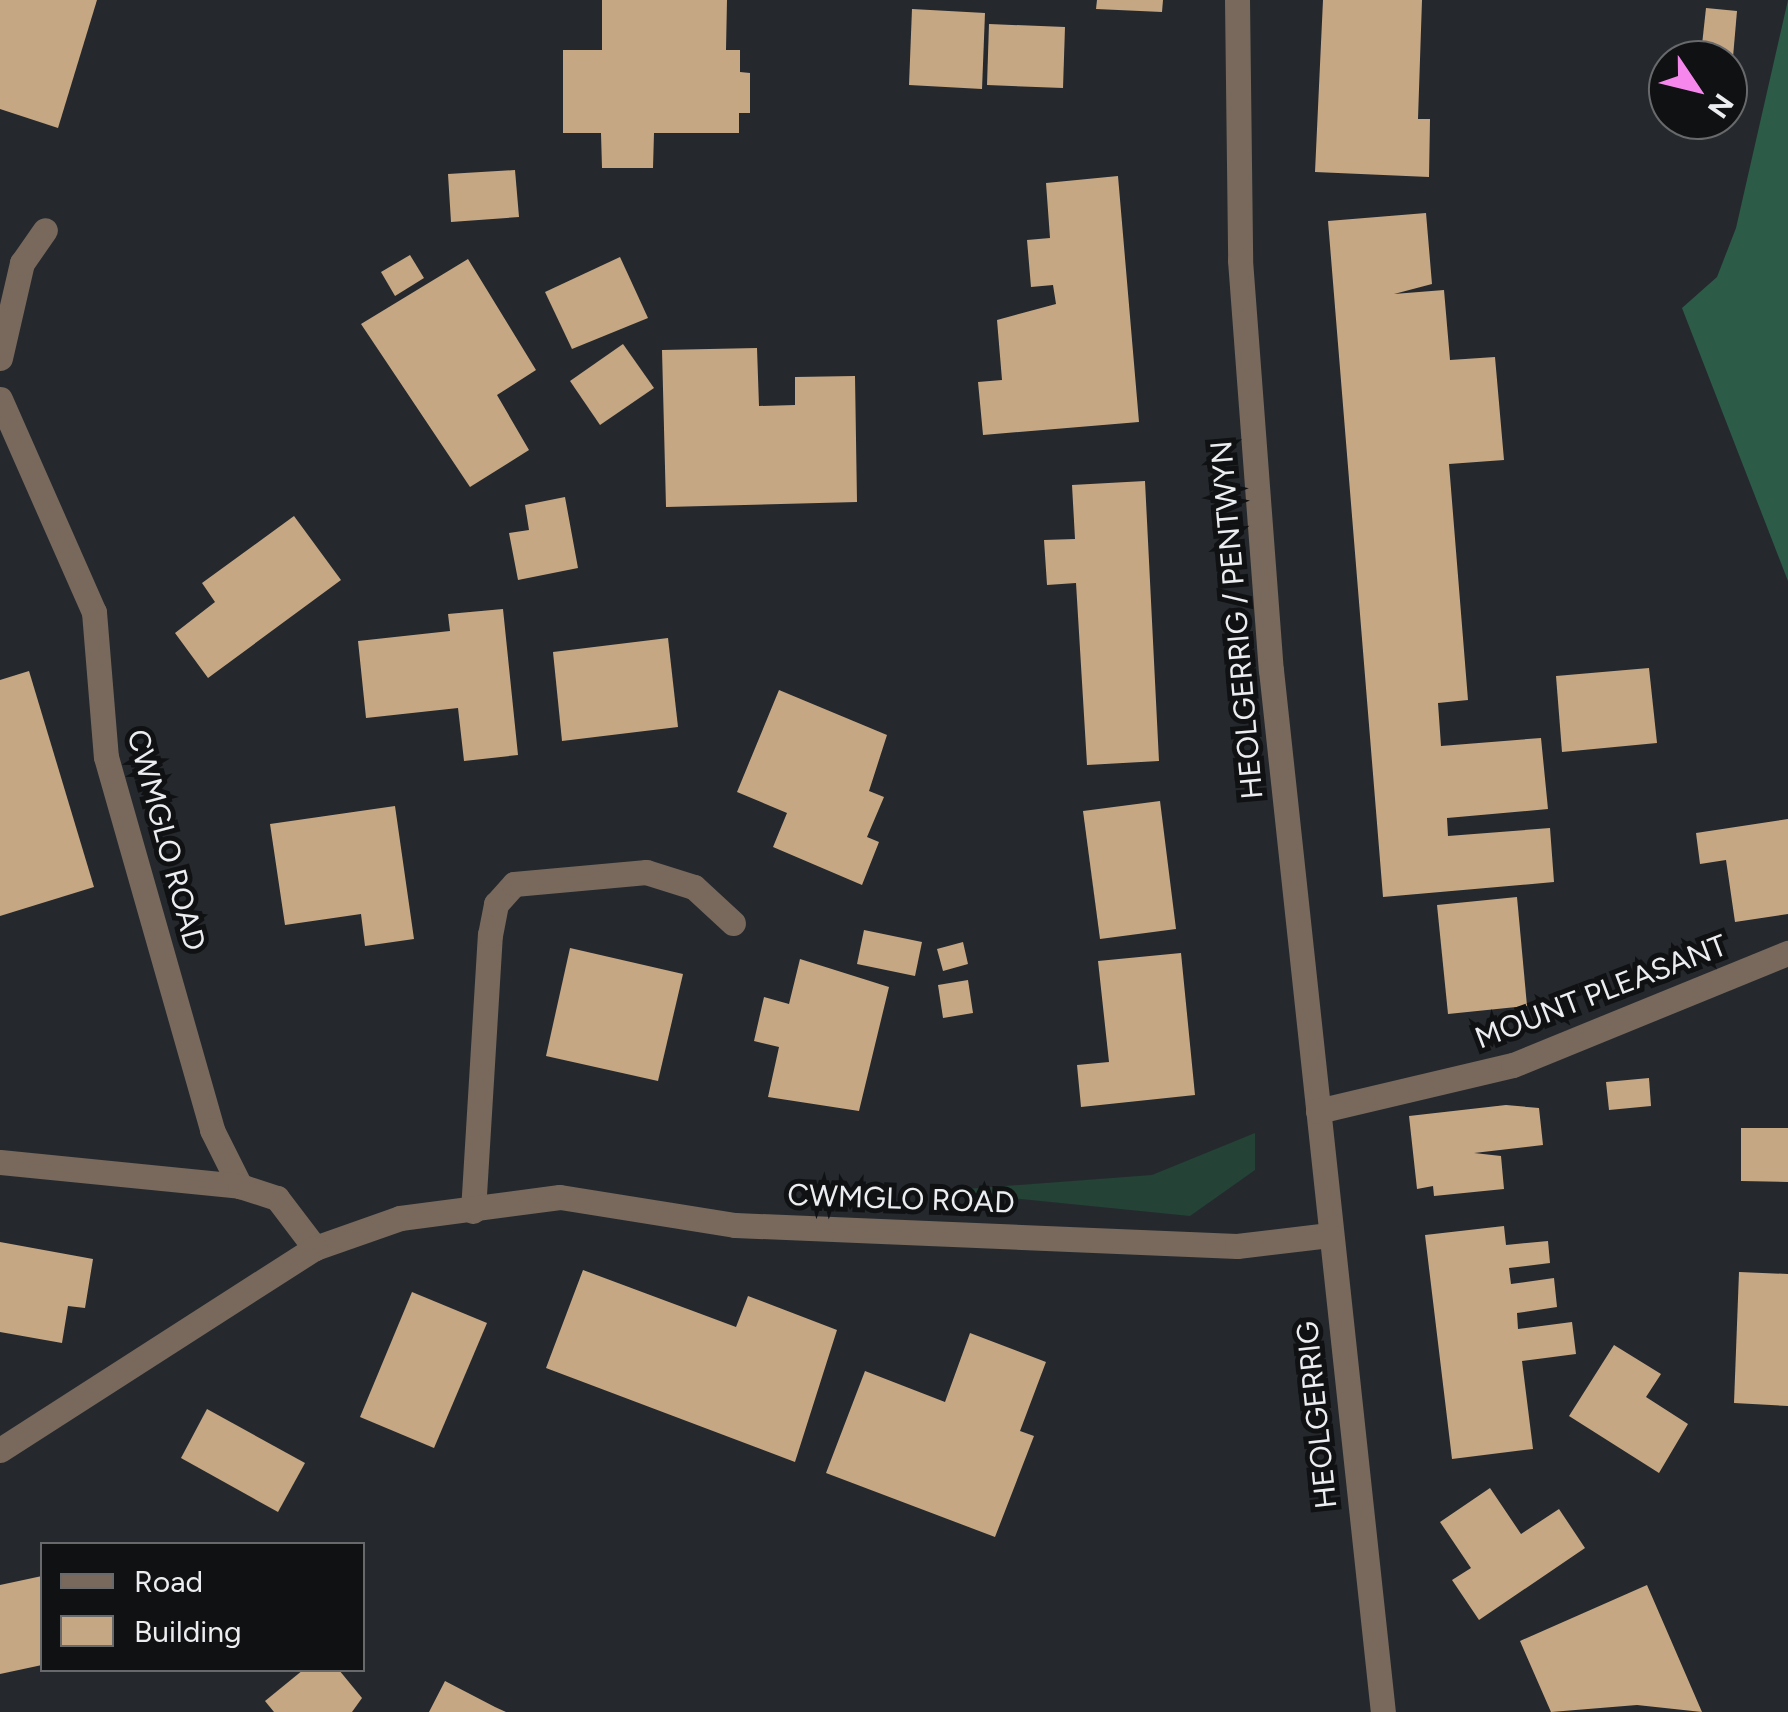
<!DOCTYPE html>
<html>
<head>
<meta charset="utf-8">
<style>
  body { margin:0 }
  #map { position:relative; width:1788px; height:1712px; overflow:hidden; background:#25292e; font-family:Figtree,sans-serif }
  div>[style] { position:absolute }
  .green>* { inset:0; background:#244235 }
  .forest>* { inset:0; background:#2c5b47 }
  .building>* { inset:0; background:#c6a783 }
  .service>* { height:25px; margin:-12.5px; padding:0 12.5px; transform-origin:12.5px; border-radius:12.5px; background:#78695c }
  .minor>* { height:25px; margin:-12.5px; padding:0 12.5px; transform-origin:12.5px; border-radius:12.5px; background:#78695c }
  span { translate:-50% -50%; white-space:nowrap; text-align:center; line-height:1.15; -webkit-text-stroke:10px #101113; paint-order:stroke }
  .street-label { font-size:30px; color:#ebedf0 }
  .legend { position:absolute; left:40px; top:1542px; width:325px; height:130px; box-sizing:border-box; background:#101113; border:2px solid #68696b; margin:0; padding:12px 18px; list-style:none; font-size:30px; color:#ebedf0 }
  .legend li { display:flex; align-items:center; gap:20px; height:50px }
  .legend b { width:50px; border:2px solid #68696b }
  .north { position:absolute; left:1648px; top:40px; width:100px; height:100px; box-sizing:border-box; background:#101113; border:2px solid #68696b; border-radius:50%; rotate:125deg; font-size:28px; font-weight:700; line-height:40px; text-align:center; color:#ebedf0 }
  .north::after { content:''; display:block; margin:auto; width:35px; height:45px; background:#f688ed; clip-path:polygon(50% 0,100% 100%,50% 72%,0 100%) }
</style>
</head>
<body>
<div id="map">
  <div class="green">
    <i style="clip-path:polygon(1255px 1133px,1255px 1170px,1190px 1216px,940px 1191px,1152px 1175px)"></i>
  </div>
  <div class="forest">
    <i style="clip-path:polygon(1788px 0,1788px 581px,1682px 308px,1717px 277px,1736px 228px)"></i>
  </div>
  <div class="building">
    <i style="clip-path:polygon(0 0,97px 0,58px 128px,0 109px)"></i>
    <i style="clip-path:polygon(602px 0,727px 0,726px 50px,740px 50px,740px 72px,750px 73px,750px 113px,739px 113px,739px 133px,654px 133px,653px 168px,602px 168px,601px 133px,563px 133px,563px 50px,602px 50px)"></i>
    <i style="clip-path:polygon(1097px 0,1163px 0,1162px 12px,1096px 9px)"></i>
    <i style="clip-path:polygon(1323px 0,1422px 0,1418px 119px,1430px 119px,1429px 177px,1315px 172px)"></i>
    <i style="clip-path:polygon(1706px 8px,1737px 11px,1733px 57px,1701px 54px)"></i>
    <i style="clip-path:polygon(912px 9px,985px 13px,982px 89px,909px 85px)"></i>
    <i style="clip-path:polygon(989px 24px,1065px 27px,1063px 88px,987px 85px)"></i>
    <i style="clip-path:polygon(1686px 120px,1723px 120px,1722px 126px,1686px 124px)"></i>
    <i style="clip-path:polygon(515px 170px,519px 217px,451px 222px,448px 174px)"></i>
    <i style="clip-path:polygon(1118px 176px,1139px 422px,983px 435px,978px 382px,1002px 380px,997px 320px,1056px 304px,1053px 285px,1031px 287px,1027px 240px,1050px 238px,1046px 183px)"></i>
    <i style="clip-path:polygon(1426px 213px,1432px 284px,1394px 294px,1444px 290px,1450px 360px,1495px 357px,1504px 460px,1449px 464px,1468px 700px,1438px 703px,1441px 746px,1541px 738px,1548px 809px,1447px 818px,1448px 836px,1550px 828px,1554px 882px,1383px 897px,1328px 221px)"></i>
    <i style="clip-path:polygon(410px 255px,424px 278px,395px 296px,381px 272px)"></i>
    <i style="clip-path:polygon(620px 257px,648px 318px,572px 349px,545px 292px)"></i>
    <i style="clip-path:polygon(468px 259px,536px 370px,497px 395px,529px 450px,470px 487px,361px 324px)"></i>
    <i style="clip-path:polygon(623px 344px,654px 388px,600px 425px,570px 381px)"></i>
    <i style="clip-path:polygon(757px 348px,759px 406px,795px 405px,795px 377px,855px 376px,857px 502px,666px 507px,662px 350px)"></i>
    <i style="clip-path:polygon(1145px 481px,1159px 761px,1087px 765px,1076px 583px,1047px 585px,1044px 540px,1075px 539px,1072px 485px)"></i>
    <i style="clip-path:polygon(565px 497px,578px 568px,518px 580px,509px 533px,529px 530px,525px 505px)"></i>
    <i style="clip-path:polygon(294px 516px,341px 580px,208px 678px,175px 633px,215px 602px,202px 583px)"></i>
    <i style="clip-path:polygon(503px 609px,518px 755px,464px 761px,458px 708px,366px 718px,358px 641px,450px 631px,448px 614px)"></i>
    <i style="clip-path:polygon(668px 638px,678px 727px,562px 741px,553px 652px)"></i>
    <i style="clip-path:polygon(1649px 668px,1657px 743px,1562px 752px,1556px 676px)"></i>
    <i style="clip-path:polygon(29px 671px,94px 887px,0 916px,0 680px)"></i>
    <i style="clip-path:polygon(779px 690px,887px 735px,869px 791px,884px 797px,867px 837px,879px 842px,862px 885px,773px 847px,787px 813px,737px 792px)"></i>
    <i style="clip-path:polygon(1160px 801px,1176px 929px,1100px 939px,1083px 811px)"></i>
    <i style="clip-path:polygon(395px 806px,414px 939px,365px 946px,361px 914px,285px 925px,270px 824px)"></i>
    <i style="clip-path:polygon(1788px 819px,1788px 914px,1735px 922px,1726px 860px,1700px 864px,1696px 833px)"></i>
    <i style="clip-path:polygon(1517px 897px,1527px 1006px,1448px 1014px,1437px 905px)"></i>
    <i style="clip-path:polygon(864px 930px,922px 942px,915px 976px,857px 964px)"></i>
    <i style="clip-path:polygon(963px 942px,968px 964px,943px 971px,937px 949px)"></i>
    <i style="clip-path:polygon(570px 948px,683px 974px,658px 1081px,546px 1056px)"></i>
    <i style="clip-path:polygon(1181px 953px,1195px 1095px,1081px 1107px,1077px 1065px,1109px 1062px,1098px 961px)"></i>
    <i style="clip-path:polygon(800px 959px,889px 987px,859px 1111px,768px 1097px,779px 1047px,754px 1041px,764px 997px,789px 1004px)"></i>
    <i style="clip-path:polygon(968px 980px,973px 1013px,943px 1018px,938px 985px)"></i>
    <i style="clip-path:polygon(1649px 1078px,1651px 1106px,1609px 1110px,1606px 1082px)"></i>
    <i style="clip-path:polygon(1506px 1105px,1539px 1108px,1543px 1145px,1474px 1153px,1501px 1156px,1504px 1189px,1434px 1196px,1433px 1186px,1417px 1189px,1409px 1116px)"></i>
    <i style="clip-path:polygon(1741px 1128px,1788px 1128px,1788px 1182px,1741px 1181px)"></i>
    <i style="clip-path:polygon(1504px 1226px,1506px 1245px,1548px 1241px,1550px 1263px,1509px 1268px,1511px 1284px,1554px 1278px,1557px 1307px,1517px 1313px,1518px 1329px,1572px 1322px,1576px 1354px,1522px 1361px,1533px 1449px,1452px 1459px,1425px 1235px)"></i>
    <i style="clip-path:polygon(0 1242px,93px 1259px,85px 1308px,68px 1306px,62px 1343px,0 1332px)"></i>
    <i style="clip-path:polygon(583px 1270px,736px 1327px,748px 1296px,837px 1330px,795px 1462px,546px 1368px)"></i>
    <i style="clip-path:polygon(1739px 1272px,1788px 1274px,1788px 1406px,1734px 1403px)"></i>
    <i style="clip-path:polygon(412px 1292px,487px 1323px,434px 1448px,360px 1417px)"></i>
    <i style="clip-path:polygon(970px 1333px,1046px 1362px,1020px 1431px,1034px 1436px,995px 1537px,826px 1473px,865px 1371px,945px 1402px)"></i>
    <i style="clip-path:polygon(1614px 1345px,1661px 1374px,1646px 1397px,1688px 1424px,1659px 1473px,1569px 1416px)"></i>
    <i style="clip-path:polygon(207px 1409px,305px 1463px,278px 1512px,181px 1458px)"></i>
    <i style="clip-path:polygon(1490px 1488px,1521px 1534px,1559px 1509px,1585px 1548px,1479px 1620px,1452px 1580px,1471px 1568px,1440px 1522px)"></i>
    <i style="clip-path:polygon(42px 1576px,42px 1665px,0 1674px,0 1585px)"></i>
    <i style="clip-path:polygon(1647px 1585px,1702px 1712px,1637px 1705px,1551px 1712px,1520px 1641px)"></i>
    <i style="clip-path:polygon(303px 1670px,339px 1670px,362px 1698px,352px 1712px,274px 1712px,265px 1701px)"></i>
    <i style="clip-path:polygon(445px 1681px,495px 1707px,506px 1712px,429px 1712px)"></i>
  </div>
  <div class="service">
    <i style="left:473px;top:1211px;width:277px;rotate:-86.5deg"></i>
    <i style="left:490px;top:935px;width:32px;rotate:-79deg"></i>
    <i style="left:496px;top:904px;width:27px;rotate:-48deg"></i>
    <i style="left:514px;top:884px;width:133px;rotate:-5.2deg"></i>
    <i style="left:646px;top:872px;width:50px;rotate:17.4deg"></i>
    <i style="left:694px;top:887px;width:53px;rotate:42.7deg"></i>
  </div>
  <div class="minor">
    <i style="left:1237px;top:0;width:260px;rotate:89.3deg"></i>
    <i style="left:1240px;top:260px;width:411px;rotate:85.7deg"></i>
    <i style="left:1271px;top:670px;width:1048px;rotate:83.87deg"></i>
    <i style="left:0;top:358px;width:98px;rotate:-77deg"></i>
    <i style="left:22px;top:263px;width:40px;rotate:-55.1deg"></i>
    <i style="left:0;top:399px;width:233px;rotate:66.2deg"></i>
    <i style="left:94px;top:612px;width:145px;rotate:85.3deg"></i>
    <i style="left:106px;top:757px;width:388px;rotate:74.1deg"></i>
    <i style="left:212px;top:1130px;width:63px;rotate:63.4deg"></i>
    <i style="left:1318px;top:1111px;width:200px;rotate:-13.3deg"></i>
    <i style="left:1513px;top:1065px;width:297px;rotate:-22.2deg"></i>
    <i style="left:0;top:1162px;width:241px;rotate:5.7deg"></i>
    <i style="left:240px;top:1186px;width:39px;rotate:18deg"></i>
    <i style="left:277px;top:1198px;width:63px;rotate:52.8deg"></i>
    <i style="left:315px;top:1248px;width:90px;rotate:-19.4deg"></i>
    <i style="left:400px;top:1218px;width:161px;rotate:-7.5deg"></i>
    <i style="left:560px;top:1197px;width:177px;rotate:9.1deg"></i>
    <i style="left:735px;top:1225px;width:502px;rotate:2.4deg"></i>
    <i style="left:1237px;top:1246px;width:93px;rotate:-6.8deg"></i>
    <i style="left:0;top:1450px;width:374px;rotate:-32.7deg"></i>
  </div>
  <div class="street-label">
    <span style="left:1237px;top:620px;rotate:-95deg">HEOLGERRIG / PENTWYN</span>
    <span style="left:166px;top:840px;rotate:75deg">CWMGLO ROAD</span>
    <span style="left:1601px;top:992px;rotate:-21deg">MOUNT PLEASANT</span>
    <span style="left:901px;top:1199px;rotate:2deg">CWMGLO ROAD</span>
    <span style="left:1317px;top:1415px;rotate:-96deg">HEOLGERRIG</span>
  </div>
  <ul class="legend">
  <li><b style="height:12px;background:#78695c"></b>Road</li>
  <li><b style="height:28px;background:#c6a783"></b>Building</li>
  </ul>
  <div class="north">N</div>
</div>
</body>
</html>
